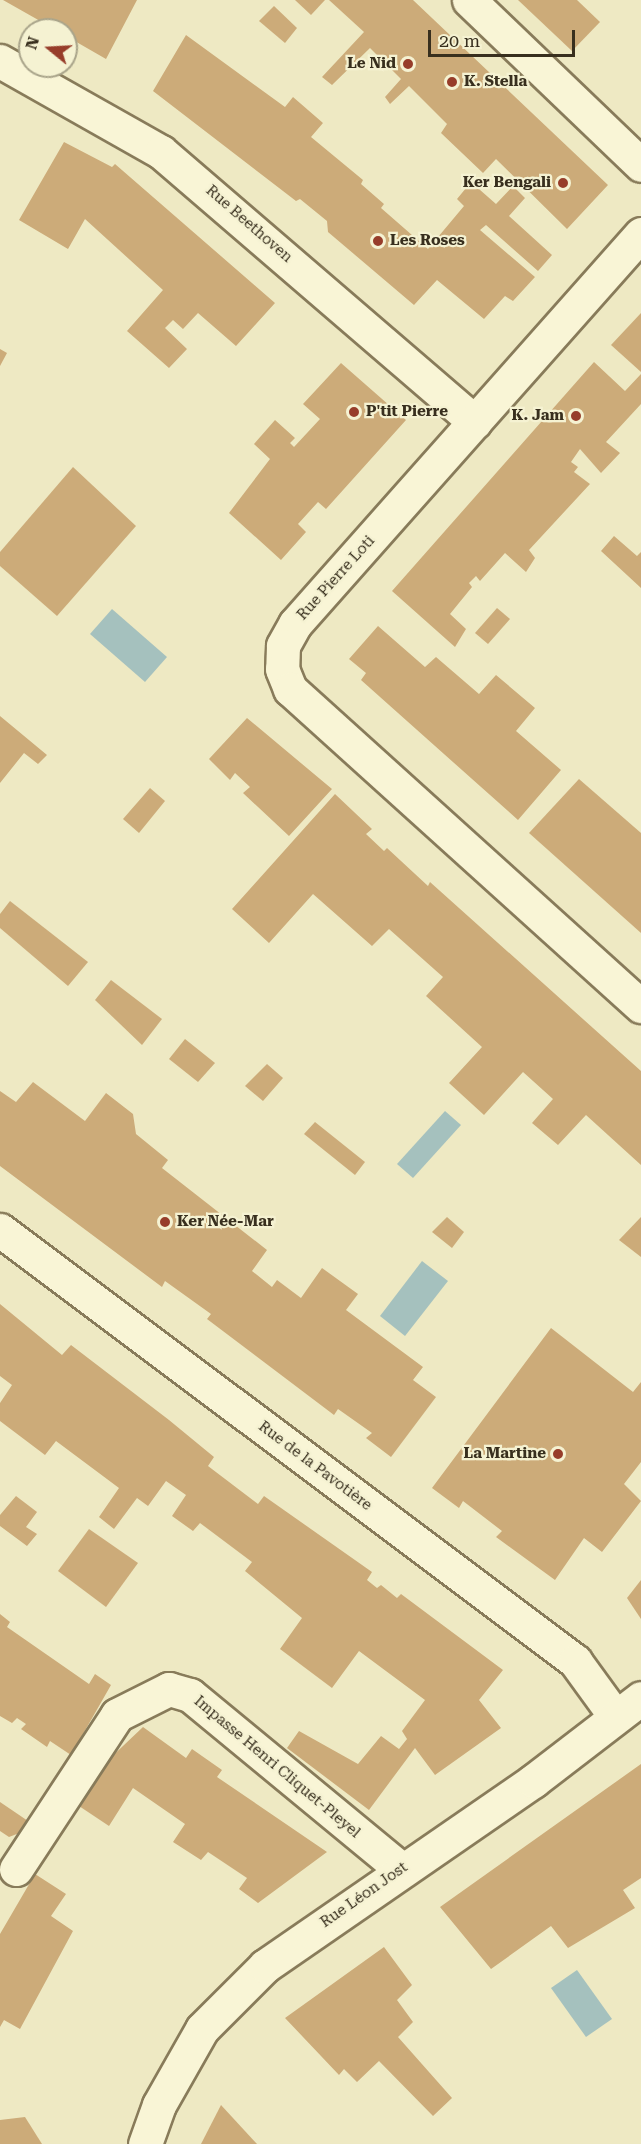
<!DOCTYPE html>
<html>
<head>
<meta charset="utf-8">
<style>
  body { margin:0 }
  #map { position:relative; width:641px; height:2144px; overflow:hidden; background:#eee9c3; font-family:"Roboto Serif",serif }
  div>[style] { position:absolute }
  .water>* { inset:0; background:#a5c1be }
  .building>* { inset:0; background:#ccab79 }
  .roads { filter:drop-shadow(2px 0 #887b5a) drop-shadow(-2px 0 #887b5a) drop-shadow(0 2px #887b5a) drop-shadow(0 -2px #887b5a) }
  .street>* { height:33px; margin:-16.5px; padding:0 16.5px; transform-origin:16.5px; border-radius:16.5px; background:#f9f5d6 }
  .dots>* { width:16px; height:16px; translate:-50% -50%; box-sizing:border-box; border:3px solid #f5f2d2; border-radius:50% }
  span { translate:-50% -50%; white-space:nowrap; text-align:center; line-height:1.15; -webkit-text-stroke:4.5px #f5f2d2; paint-order:stroke }
  .poi-label { font-size:15px; color:#382f1e; font-weight:700 }
  .right { translate:-100% -50%; text-align:right }
  .left { translate:0 -50%; text-align:left }
  .street-label { font-size:15px; color:#382f1e }
  .north { position:absolute; left:18px; top:18px; width:60px; height:60px; box-sizing:border-box; background:#f5f2d2; border:2px solid #a9a48a; border-radius:50%; rotate:288deg; font-size:16px; font-weight:700; line-height:24px; text-align:center; color:#382f1e }
  .north::after { content:''; display:block; margin:auto; width:21px; height:27px; background:#973d2a; clip-path:polygon(50% 0,100% 100%,50% 72%,0 100%) }
  .scale { position:absolute; left:428px; top:30px; width:147px; height:27px; box-sizing:border-box; border:3px solid #382f1e; border-top:0; padding-left:8px; font-size:18px; line-height:21px; white-space:nowrap; color:#382f1e; -webkit-text-stroke:4px #f5f2d2; paint-order:stroke }
</style>
</head>
<body>
<div id="map">
  <div class="water">
    <i style="clip-path:polygon(112px 609px,167px 657px,145px 682px,90px 634px)"></i>
    <i style="clip-path:polygon(445px 1111px,461px 1125px,413px 1178px,397px 1164px)"></i>
    <i style="clip-path:polygon(422px 1261px,448px 1281px,405px 1336px,380px 1316px)"></i>
    <i style="clip-path:polygon(577px 1970px,612px 2019px,586px 2037px,551px 1988px)"></i>
  </div>
  <div class="building">
    <i style="clip-path:polygon(3px 0,137px 0,106px 59px,66px 36px,66px 30px,56px 30px)"></i>
    <i style="clip-path:polygon(295px 0,325px 0,311px 15px)"></i>
    <i style="clip-path:polygon(329px 0,413px 0,608px 185px,567px 229px,496px 159px,483px 173px,441px 133px,447px 124px,409px 86px,390px 104px,385px 97px,401px 79px,370px 48px,332px 85px,322px 77px,364px 32px)"></i>
    <i style="clip-path:polygon(518px 0,577px 0,600px 22px,572px 51px)"></i>
    <i style="clip-path:polygon(274px 6px,297px 28px,285px 43px,259px 21px)"></i>
    <i style="clip-path:polygon(186px 35px,285px 107px,293px 97px,323px 123px,311px 137px,363px 180px,361px 184px,384px 204px,381px 208px,428px 249px,464px 206px,457px 199px,471px 182px,496px 204px,513px 186px,525px 198px,509px 216px,552px 255px,538px 271px,486px 225px,480px 230px,535px 277px,513px 301px,505px 296px,484px 319px,437px 280px,414px 305px,328px 232px,327px 221px,300px 199px,296px 201px,153px 91px)"></i>
    <i style="clip-path:polygon(64px 142px,112px 167px,115px 164px,275px 303px,236px 346px,198px 313px,183px 329px,173px 320px,165px 328px,187px 349px,169px 368px,127px 331px,163px 290px,85px 219px,68px 249px,19px 220px)"></i>
    <i style="clip-path:polygon(641px 313px,641px 372px,611px 345px)"></i>
    <i style="clip-path:polygon(0 349px,7px 353px,0 366px)"></i>
    <i style="clip-path:polygon(594px 362px,625px 391px,641px 374px,641px 404px,606px 442px,620px 453px,601px 473px,580px 449px,571px 462px,578px 467px,574px 472px,590px 484px,529px 550px,535px 558px,526px 572px,505px 553px,480px 581px,476px 576px,469px 583px,472px 587px,450px 614px,466px 629px,455px 647px,392px 591px)"></i>
    <i style="clip-path:polygon(341px 363px,406px 420px,326px 509px,318px 502px,298px 524px,306px 532px,281px 560px,229px 513px,270px 459px,254px 444px,275px 420px,295px 438px,290px 443px,294px 447px,320px 419px,303px 404px)"></i>
    <i style="clip-path:polygon(73px 467px,136px 526px,57px 616px,0 566px,0 552px)"></i>
    <i style="clip-path:polygon(614px 536px,637px 556px,641px 552px,641px 588px,601px 551px)"></i>
    <i style="clip-path:polygon(497px 608px,510px 619px,488px 644px,475px 633px)"></i>
    <i style="clip-path:polygon(378px 626px,425px 667px,436px 657px,479px 694px,496px 675px,535px 708px,516px 731px,561px 770px,518px 820px,361px 680px,366px 673px,349px 659px)"></i>
    <i style="clip-path:polygon(0 716px,47px 755px,38px 764px,24px 753px,0 783px)"></i>
    <i style="clip-path:polygon(247px 718px,332px 789px,289px 836px,243px 793px,250px 787px,235px 773px,230px 780px,209px 759px)"></i>
    <i style="clip-path:polygon(579px 779px,641px 833px,641px 933px,529px 833px)"></i>
    <i style="clip-path:polygon(150px 788px,165px 801px,139px 833px,123px 819px)"></i>
    <i style="clip-path:polygon(335px 794px,372px 829px,366px 834px,384px 851px,387px 848px,428px 886px,430px 882px,641px 1071px,641px 1165px,586px 1115px,558px 1145px,532px 1123px,553px 1099px,523px 1072px,484px 1115px,449px 1083px,482px 1047px,426px 996px,443px 977px,389px 929px,372px 946px,313px 894px,269px 943px,232px 909px)"></i>
    <i style="clip-path:polygon(10px 901px,88px 962px,68px 986px,0 928px,0 914px)"></i>
    <i style="clip-path:polygon(111px 980px,162px 1019px,142px 1045px,95px 1000px)"></i>
    <i style="clip-path:polygon(185px 1039px,215px 1063px,198px 1082px,169px 1059px)"></i>
    <i style="clip-path:polygon(267px 1064px,283px 1078px,263px 1101px,245px 1086px)"></i>
    <i style="clip-path:polygon(33px 1082px,85px 1121px,106px 1093px,133px 1114px,136px 1134px,168px 1160px,162px 1168px,267px 1250px,252px 1271px,272px 1287px,277px 1280px,301px 1298px,322px 1268px,358px 1294px,346px 1310px,423px 1367px,413px 1380px,436px 1397px,391px 1457px,366px 1438px,372px 1433px,338px 1409px,334px 1415px,207px 1319px,211px 1314px,165px 1281px,162px 1287px,0 1166px,0 1091px,16px 1102px)"></i>
    <i style="clip-path:polygon(315px 1122px,365px 1162px,355px 1175px,304px 1134px)"></i>
    <i style="clip-path:polygon(447px 1217px,464px 1232px,452px 1248px,432px 1232px)"></i>
    <i style="clip-path:polygon(641px 1217px,641px 1257px,619px 1240px)"></i>
    <i style="clip-path:polygon(0 1304px,62px 1355px,71px 1345px,169px 1420px,214px 1457px,208px 1466px,258px 1504px,264px 1496px,372px 1572px,367px 1580px,377px 1588px,381px 1585px,397px 1598px,401px 1594px,503px 1670px,479px 1700px,501px 1728px,435px 1775px,415px 1748px,369px 1810px,287px 1748px,299px 1731px,358px 1764px,381px 1736px,399px 1749px,407px 1739px,402px 1731px,425px 1700px,359px 1651px,332px 1688px,280px 1649px,302px 1618px,245px 1571px,252px 1562px,200px 1523px,193px 1531px,172px 1516px,186px 1495px,166px 1481px,148px 1506px,137px 1498px,114px 1529px,99px 1517px,119px 1488px,56px 1441px,45px 1455px,0 1421px,0 1403px,12px 1385px,0 1376px)"></i>
    <i style="clip-path:polygon(551px 1328px,633px 1392px,641px 1382px,641px 1462px,624px 1484px,641px 1501px,602px 1552px,584px 1538px,555px 1580px,496px 1537px,502px 1531px,463px 1501px,459px 1508px,432px 1488px)"></i>
    <i style="clip-path:polygon(16px 1496px,37px 1512px,26px 1527px,37px 1534px,27px 1546px,0 1526px,0 1515px)"></i>
    <i style="clip-path:polygon(89px 1529px,138px 1563px,106px 1607px,58px 1571px)"></i>
    <i style="clip-path:polygon(641px 1580px,641px 1619px,627px 1598px)"></i>
    <i style="clip-path:polygon(0 1614px,10px 1622px,7px 1627px,89px 1684px,95px 1674px,111px 1685px,71px 1755px,50px 1741px,47px 1747px,21px 1729px,26px 1724px,17px 1718px,12px 1723px,0 1716px)"></i>
    <i style="clip-path:polygon(143px 1727px,186px 1758px,192px 1749px,222px 1770px,217px 1777px,327px 1852px,258px 1903px,239px 1889px,247px 1878px,208px 1852px,201px 1860px,173px 1842px,185px 1824px,133px 1788px,109px 1826px,79px 1806px,104px 1764px)"></i>
    <i style="clip-path:polygon(641px 1764px,641px 1878px,623px 1890px,635px 1908px,568px 1948px,551px 1926px,491px 1969px,440px 1907px)"></i>
    <i style="clip-path:polygon(0 1802px,28px 1821px,22px 1832px,9px 1837px,0 1831px)"></i>
    <i style="clip-path:polygon(35px 1874px,66px 1894px,51px 1916px,73px 1931px,20px 2029px,4px 2020px,0 2027px,0 1934px)"></i>
    <i style="clip-path:polygon(384px 1947px,412px 1985px,397px 2000px,413px 2022px,398px 2037px,452px 2098px,433px 2116px,379px 2061px,357px 2082px,344px 2069px,339px 2075px,285px 2018px)"></i>
    <i style="clip-path:polygon(221px 2105px,257px 2144px,201px 2144px)"></i>
    <i style="clip-path:polygon(25px 2117px,42px 2144px,0 2144px,0 2120px)"></i>
  </div>
  <div class="roads">
    <div class="street">
      <i style="left:469px;top:0;width:238px;rotate:43.8deg"></i>
      <i style="left:0;top:61px;width:185px;rotate:29.5deg"></i>
      <i style="left:161px;top:152px;width:414px;rotate:40.7deg"></i>
      <i style="left:641px;top:234px;width:521px;rotate:131.58deg"></i>
      <i style="left:295px;top:624px;width:25px;rotate:119deg"></i>
      <i style="left:283px;top:646px;width:23px;rotate:92deg"></i>
      <i style="left:282px;top:669px;width:22px;rotate:68deg"></i>
      <i style="left:290px;top:689px;width:473px;rotate:42.1deg"></i>
      <i style="left:0;top:1230px;width:719px;rotate:36.85deg"></i>
      <i style="left:575px;top:1661px;width:68px;rotate:54deg"></i>
      <i style="left:16px;top:1869px;width:184px;rotate:-56.7deg"></i>
      <i style="left:117px;top:1715px;width:58px;rotate:-26.6deg"></i>
      <i style="left:169px;top:1689px;width:22px;rotate:16deg"></i>
      <i style="left:190px;top:1695px;width:273px;rotate:39.5deg"></i>
      <i style="left:145px;top:2144px;width:41px;rotate:-70.3deg"></i>
      <i style="left:159px;top:2105px;width:87px;rotate:-60.5deg"></i>
      <i style="left:202px;top:2029px;width:89px;rotate:-45deg"></i>
      <i style="left:265px;top:1966px;width:326px;rotate:-34.6deg"></i>
      <i style="left:533px;top:1781px;width:136px;rotate:-37.5deg"></i>
    </div>
  </div>
  <div class="dots">
    <i style="left:408px;top:64px;background:#973d2a"></i>
    <i style="left:452px;top:82px;background:#973d2a"></i>
    <i style="left:563px;top:183px;background:#973d2a"></i>
    <i style="left:378px;top:241px;background:#973d2a"></i>
    <i style="left:354px;top:412px;background:#973d2a"></i>
    <i style="left:576px;top:416px;background:#973d2a"></i>
    <i style="left:165px;top:1222px;background:#973d2a"></i>
    <i style="left:558px;top:1454px;background:#973d2a"></i>
  </div>
  <div class="poi-label">
    <span class="right" style="left:396px;top:64px">Le Nid</span>
    <span class="left" style="left:464px;top:82px">K. Stella</span>
    <span class="right" style="left:551px;top:183px">Ker Bengali</span>
    <span class="left" style="left:390px;top:241px">Les Roses</span>
    <span class="left" style="left:366px;top:412px">P'tit Pierre</span>
    <span class="right" style="left:564px;top:416px">K. Jam</span>
    <span class="left" style="left:177px;top:1222px">Ker Née-Mar</span>
    <span class="right" style="left:546px;top:1454px">La Martine</span>
  </div>
  <div class="street-label">
    <span style="left:249px;top:224px;rotate:41deg">Rue Beethoven</span>
    <span style="left:336px;top:578px;rotate:-48deg">Rue Pierre Loti</span>
    <span style="left:315px;top:1466px;rotate:37deg">Rue de la Pavotière</span>
    <span style="left:277px;top:1767px;rotate:40deg">Impasse Henri Cliquet-Pleyel</span>
    <span style="left:364px;top:1895px;rotate:-35deg">Rue Léon Jost</span>
  </div>
  <div class="north">N</div>
  <div class="scale">20 m</div>
</div>
</body>
</html>
